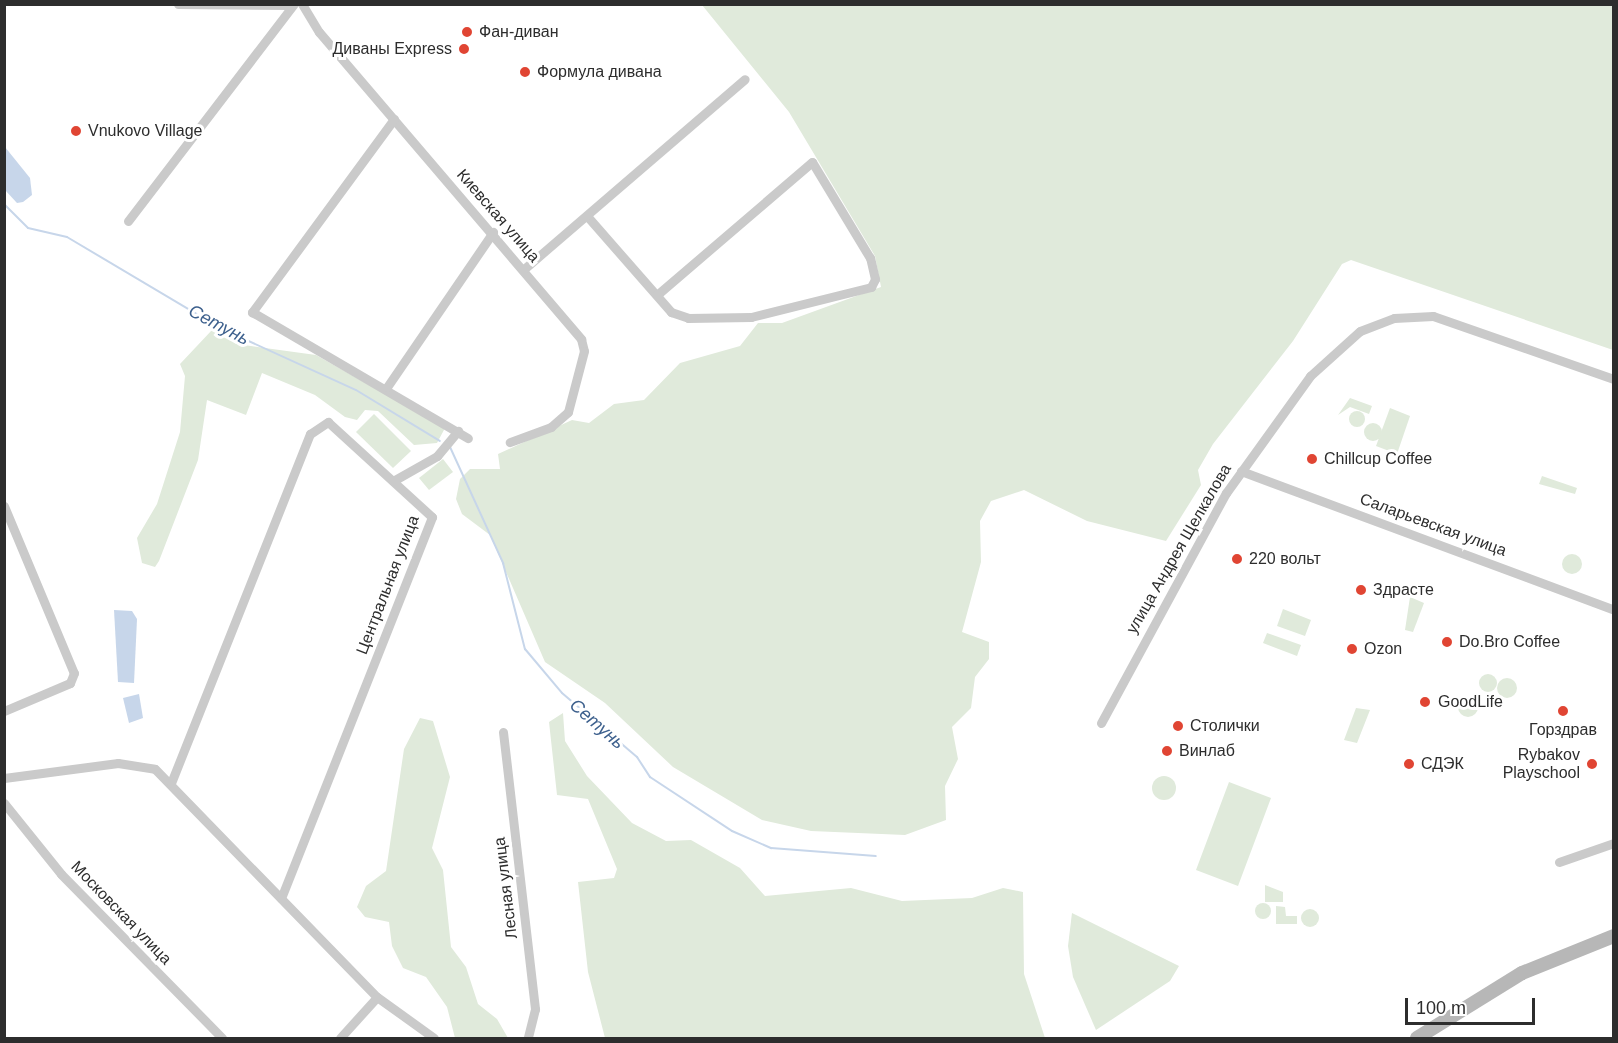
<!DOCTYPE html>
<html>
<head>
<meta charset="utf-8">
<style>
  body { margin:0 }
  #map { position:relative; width:1618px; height:1043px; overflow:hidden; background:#fff; font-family:Arial,sans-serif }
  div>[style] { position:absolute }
  .green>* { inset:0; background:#e0eadb }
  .round { border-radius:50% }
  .water>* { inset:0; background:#c7d6ea }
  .stream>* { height:2px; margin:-1px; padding:0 1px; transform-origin:1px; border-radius:1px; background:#c7d6ea }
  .street>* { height:9px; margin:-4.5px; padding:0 4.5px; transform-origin:4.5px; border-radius:4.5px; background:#cacaca }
  .secondary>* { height:14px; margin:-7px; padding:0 7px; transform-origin:7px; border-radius:7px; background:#b7b7b7 }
  .dots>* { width:16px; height:16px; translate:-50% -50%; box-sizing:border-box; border:3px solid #fff; border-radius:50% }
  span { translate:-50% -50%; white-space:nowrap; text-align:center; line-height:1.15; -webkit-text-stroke:6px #fff; paint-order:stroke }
  .poi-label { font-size:16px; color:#2d2d2d }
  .left { translate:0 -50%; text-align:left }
  .right { translate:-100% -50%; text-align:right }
  .street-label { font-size:16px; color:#2d2d2d }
  .water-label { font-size:18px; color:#3d608d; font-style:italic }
  .frame { position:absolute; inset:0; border:6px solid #2d2d2d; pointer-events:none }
  .scale { position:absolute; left:1405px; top:998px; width:130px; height:27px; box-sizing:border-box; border:3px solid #2d2d2d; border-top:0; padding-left:8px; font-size:18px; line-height:21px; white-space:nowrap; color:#2d2d2d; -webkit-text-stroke:4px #fff; paint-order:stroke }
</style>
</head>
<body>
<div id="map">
  <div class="green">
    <i style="clip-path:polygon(702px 5px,1613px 5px,1613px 350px,1351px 260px,1342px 264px,1293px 341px,1213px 444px,1198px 470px,1201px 485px,1166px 541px,1087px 521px,1024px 490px,991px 501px,980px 521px,981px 562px,962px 632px,989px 642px,989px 659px,975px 677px,971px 708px,952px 727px,958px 759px,945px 786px,946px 820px,905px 835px,811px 831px,762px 820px,673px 767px,605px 703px,545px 662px,490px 535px,462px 514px,456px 499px,460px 479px,470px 469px,500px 469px,498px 454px,572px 420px,589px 423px,614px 404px,644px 400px,680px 363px,740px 346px,758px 323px,782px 323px,881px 287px,875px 256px,789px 112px)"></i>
    <i style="clip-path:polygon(212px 330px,244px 345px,316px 355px,445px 428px,437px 443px,414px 445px,378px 411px,365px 410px,357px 420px,345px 417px,315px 395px,262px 373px,246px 415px,207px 400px,198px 460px,159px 561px,155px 567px,142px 563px,137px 538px,157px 504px,180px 432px,185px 376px,180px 364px)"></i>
    <i style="clip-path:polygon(1350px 398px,1372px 406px,1369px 414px,1350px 407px,1338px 415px)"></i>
    <i style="clip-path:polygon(1390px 408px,1410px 416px,1397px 454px,1376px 446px)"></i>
    <i class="round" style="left:1349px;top:411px;width:16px;height:16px"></i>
    <i style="clip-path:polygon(374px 414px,411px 451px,393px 468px,356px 432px)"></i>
    <i class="round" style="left:1364px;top:423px;width:18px;height:18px"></i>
    <i style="clip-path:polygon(443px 459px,453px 472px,429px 490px,419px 478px)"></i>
    <i style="clip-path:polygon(1542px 476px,1577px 488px,1575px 494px,1539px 484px)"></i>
    <i class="round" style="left:1562px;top:554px;width:20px;height:20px"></i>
    <i style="clip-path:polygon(1410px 597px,1424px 603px,1413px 632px,1405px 630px)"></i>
    <i style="clip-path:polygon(1283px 609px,1311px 620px,1305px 636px,1277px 626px)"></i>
    <i style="clip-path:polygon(1267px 633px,1301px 645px,1297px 656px,1263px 643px)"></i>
    <i class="round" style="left:1479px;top:674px;width:18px;height:18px"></i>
    <i class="round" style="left:1497px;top:678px;width:20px;height:20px"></i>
    <i class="round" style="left:1458px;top:697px;width:20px;height:20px"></i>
    <i style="clip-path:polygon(1356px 708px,1370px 710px,1357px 743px,1344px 740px)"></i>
    <i style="clip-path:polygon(563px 713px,565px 741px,587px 776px,632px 823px,666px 841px,691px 840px,740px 868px,765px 896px,851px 888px,902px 901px,972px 898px,1003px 888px,1023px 892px,1024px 974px,1045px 1038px,605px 1038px,588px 972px,578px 882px,614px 878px,617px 869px,588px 799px,557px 795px,549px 722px)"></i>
    <i style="clip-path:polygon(420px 718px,433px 721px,450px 777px,432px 848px,443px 870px,451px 947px,466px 967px,478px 1004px,497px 1019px,508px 1038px,455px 1038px,447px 1007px,426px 977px,403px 968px,392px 946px,389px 922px,365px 917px,357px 907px,366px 886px,386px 871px,404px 749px)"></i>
    <i class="round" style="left:1152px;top:776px;width:24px;height:24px"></i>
    <i style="clip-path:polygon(1229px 782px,1271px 798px,1238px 886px,1196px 870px)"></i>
    <i style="clip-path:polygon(1265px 885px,1283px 892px,1283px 902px,1265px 902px)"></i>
    <i class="round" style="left:1255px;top:903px;width:16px;height:16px"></i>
    <i style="clip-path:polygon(1276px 906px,1285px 907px,1286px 916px,1297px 916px,1297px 924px,1276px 924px)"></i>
    <i class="round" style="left:1301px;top:909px;width:18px;height:18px"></i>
    <i style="clip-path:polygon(1072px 913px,1179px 966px,1170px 981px,1096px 1030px,1073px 977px,1068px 946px)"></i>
  </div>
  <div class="water">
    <i style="clip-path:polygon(5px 147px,30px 178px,32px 195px,23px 202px,17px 203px,5px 190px)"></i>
    <i style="clip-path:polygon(114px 610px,132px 611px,137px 619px,134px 683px,118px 682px)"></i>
    <i style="clip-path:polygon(139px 694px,143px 718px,129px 723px,123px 698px)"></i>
  </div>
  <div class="stream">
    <i style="left:4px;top:204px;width:34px;rotate:45deg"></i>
    <i style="left:28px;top:228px;width:40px;rotate:13deg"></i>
    <i style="left:67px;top:237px;width:178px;rotate:30.7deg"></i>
    <i style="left:220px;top:328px;width:149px;rotate:24.5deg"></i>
    <i style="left:356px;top:390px;width:98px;rotate:31.3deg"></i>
    <i style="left:450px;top:447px;width:128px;rotate:65.4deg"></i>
    <i style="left:503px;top:563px;width:89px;rotate:75.7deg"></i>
    <i style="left:525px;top:649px;width:57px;rotate:49.9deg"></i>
    <i style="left:562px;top:693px;width:99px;rotate:40.5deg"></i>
    <i style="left:637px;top:757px;width:24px;rotate:57deg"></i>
    <i style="left:650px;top:777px;width:98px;rotate:33.4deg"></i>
    <i style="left:732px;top:831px;width:43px;rotate:23.6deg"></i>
    <i style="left:771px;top:848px;width:105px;rotate:4.4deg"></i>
  </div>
  <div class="street">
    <i style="left:178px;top:4px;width:114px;rotate:0.5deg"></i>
    <i style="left:302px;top:4px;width:33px;rotate:59deg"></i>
    <i style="left:319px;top:32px;width:404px;rotate:49.5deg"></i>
    <i style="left:581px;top:339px;width:12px;rotate:76deg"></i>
    <i style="left:584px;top:351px;width:63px;rotate:104.7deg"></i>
    <i style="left:568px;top:412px;width:23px;rotate:139deg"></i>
    <i style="left:551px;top:427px;width:44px;rotate:159.9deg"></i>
    <i style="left:394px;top:119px;width:240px;rotate:126.3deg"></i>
    <i style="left:252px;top:312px;width:250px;rotate:30.3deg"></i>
    <i style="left:587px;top:216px;width:128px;rotate:48.8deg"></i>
    <i style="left:671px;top:312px;width:18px;rotate:19deg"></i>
    <i style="left:688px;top:318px;width:63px;rotate:-0.9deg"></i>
    <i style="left:751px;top:317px;width:124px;rotate:-14deg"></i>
    <i style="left:871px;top:287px;width:9px;rotate:-63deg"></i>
    <i style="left:875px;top:279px;width:22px;rotate:-103deg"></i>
    <i style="left:870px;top:258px;width:112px;rotate:-121.1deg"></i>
    <i style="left:812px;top:162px;width:204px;rotate:139.4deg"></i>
    <i style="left:128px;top:221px;width:273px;rotate:-52.6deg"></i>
    <i style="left:524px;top:269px;width:291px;rotate:-40.7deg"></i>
    <i style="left:387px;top:387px;width:188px;rotate:-55.6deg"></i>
    <i style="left:1241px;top:471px;width:398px;rotate:20.4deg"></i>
    <i style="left:393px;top:481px;width:51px;rotate:-29.6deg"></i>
    <i style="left:437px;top:456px;width:33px;rotate:-50deg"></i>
    <i style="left:4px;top:506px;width:181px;rotate:67.3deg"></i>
    <i style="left:74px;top:673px;width:11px;rotate:112deg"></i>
    <i style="left:70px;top:683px;width:72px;rotate:157deg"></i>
    <i style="left:1101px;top:723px;width:262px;rotate:-61.5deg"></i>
    <i style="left:1226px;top:493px;width:144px;rotate:-54.3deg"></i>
    <i style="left:1310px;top:376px;width:67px;rotate:-42deg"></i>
    <i style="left:1360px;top:331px;width:36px;rotate:-21deg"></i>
    <i style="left:1394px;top:318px;width:39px;rotate:-3deg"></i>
    <i style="left:1433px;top:316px;width:192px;rotate:19.2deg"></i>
    <i style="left:503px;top:732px;width:279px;rotate:83.4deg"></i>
    <i style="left:535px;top:1009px;width:30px;rotate:104deg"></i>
    <i style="left:4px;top:778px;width:115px;rotate:-7.5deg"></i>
    <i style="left:118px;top:763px;width:37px;rotate:9deg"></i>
    <i style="left:155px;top:769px;width:318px;rotate:45.8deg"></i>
    <i style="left:377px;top:997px;width:70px;rotate:35.7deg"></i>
    <i style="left:171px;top:783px;width:376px;rotate:-68.3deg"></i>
    <i style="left:310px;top:434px;width:22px;rotate:-34deg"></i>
    <i style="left:328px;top:422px;width:141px;rotate:42.4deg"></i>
    <i style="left:432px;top:517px;width:410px;rotate:111.6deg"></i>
    <i style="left:4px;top:803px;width:91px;rotate:51.2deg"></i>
    <i style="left:61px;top:874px;width:230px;rotate:45.5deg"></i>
    <i style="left:1559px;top:862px;width:58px;rotate:-19.1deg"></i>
    <i style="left:340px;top:1038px;width:55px;rotate:-47.9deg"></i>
  </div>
  <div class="secondary">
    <i style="left:1417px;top:1038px;width:123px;rotate:-31.8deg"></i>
    <i style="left:1522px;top:973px;width:99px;rotate:-21.9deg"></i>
  </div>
  <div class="dots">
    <i style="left:467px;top:32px;background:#e04533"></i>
    <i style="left:464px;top:49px;background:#e04533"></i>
    <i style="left:525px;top:72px;background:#e04533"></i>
    <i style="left:76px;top:131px;background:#e04533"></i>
    <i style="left:1312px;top:459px;background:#e04533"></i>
    <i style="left:1237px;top:559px;background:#e04533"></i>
    <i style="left:1361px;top:590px;background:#e04533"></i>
    <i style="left:1447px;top:642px;background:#e04533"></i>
    <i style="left:1352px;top:649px;background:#e04533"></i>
    <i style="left:1425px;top:702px;background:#e04533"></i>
    <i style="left:1563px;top:711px;background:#e04533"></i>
    <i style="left:1178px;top:726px;background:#e04533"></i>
    <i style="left:1167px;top:751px;background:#e04533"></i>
    <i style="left:1409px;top:764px;background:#e04533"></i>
    <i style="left:1592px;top:764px;background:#e04533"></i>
  </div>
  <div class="poi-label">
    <span class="left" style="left:479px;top:32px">Фан-диван</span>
    <span class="right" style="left:452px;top:49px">Диваны Express</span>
    <span class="left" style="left:537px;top:72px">Формула дивана</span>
    <span class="left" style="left:88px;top:131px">Vnukovo Village</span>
    <span class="left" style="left:1324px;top:459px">Chillcup Coffee</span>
    <span class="left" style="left:1249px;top:559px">220 вольт</span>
    <span class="left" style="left:1373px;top:590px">Здрасте</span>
    <span class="left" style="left:1459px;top:642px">Do.Bro Coffee</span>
    <span class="left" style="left:1364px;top:649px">Ozon</span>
    <span class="left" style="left:1438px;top:702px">GoodLife</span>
    <span class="left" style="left:1190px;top:726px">Столички</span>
    <span style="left:1563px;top:730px">Горздрав</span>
    <span class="left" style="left:1179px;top:751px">Винлаб</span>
    <span class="right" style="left:1580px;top:764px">Rybakov<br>Playschool</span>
    <span class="left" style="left:1421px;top:764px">СДЭК</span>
  </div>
  <div class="street-label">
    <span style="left:498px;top:216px;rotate:49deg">Киевская улица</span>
    <span style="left:1433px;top:525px;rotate:20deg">Саларьевская улица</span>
    <span style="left:1179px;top:549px;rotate:-60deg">улица Андрея Щелкалова</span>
    <span style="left:388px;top:585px;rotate:-69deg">Центральная улица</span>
    <span style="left:506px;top:888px;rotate:-97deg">Лесная улица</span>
    <span style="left:121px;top:913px;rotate:46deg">Московская улица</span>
  </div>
  <div class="water-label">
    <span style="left:219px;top:325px;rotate:28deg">Сетунь</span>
    <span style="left:597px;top:724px;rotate:41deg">Сетунь</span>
  </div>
  <div class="frame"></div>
  <div class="scale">100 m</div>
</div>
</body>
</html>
